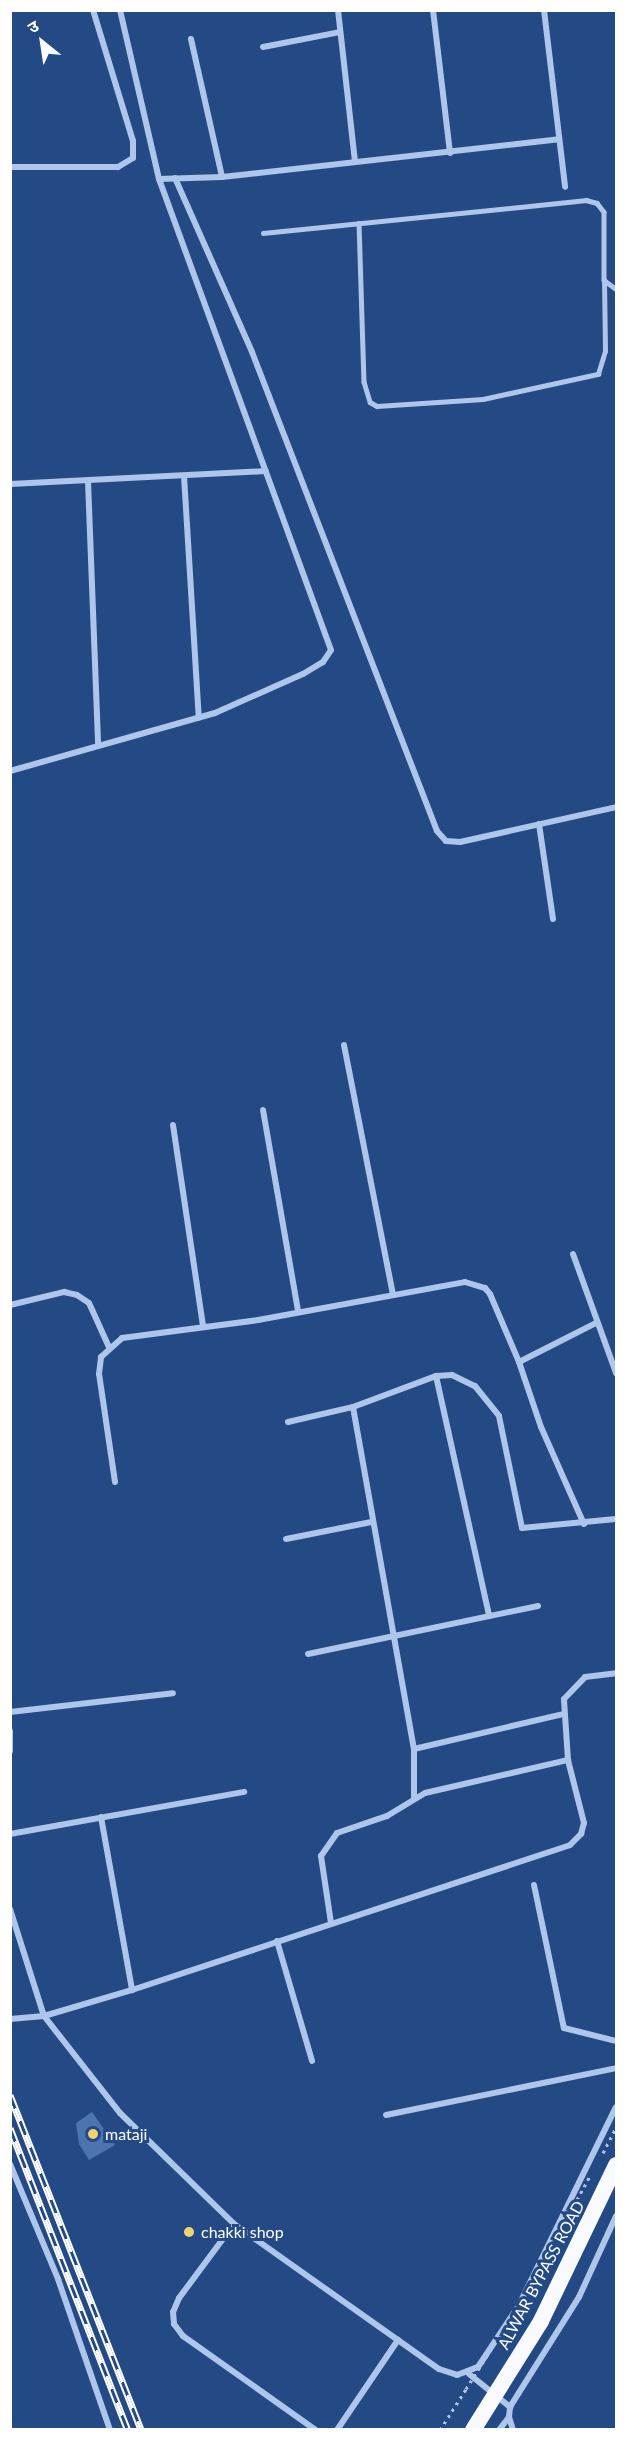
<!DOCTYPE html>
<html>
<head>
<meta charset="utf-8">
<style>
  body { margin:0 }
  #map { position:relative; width:627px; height:2440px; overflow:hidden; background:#244a86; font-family:Lato,"Noto Sans Devanagari",sans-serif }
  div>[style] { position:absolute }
  .building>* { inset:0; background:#4c74ae }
  .path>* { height:3px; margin-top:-1.5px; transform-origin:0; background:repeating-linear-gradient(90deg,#aec6e9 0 3px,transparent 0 7.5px) }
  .service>* { height:4.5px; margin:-2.25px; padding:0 2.25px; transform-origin:2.25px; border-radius:2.25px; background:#aec6e9 }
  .minor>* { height:6px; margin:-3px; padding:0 3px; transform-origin:3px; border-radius:3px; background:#aec6e9 }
  .rail>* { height:7px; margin-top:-3.5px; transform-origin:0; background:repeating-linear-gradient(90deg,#244a86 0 14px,#fff 0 28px); box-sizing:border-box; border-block:2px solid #fff }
  .path-bridge>* { height:3px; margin-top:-1.5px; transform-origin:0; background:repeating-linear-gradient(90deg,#aec6e9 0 3px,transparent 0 7.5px) }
  .trunk-bridge>* { height:16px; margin:-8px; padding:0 8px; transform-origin:8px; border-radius:8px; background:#f8fafe }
  .dots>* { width:16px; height:16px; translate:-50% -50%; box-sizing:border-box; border:3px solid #244a86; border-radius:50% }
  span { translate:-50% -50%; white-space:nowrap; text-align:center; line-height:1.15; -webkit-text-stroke:6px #244a86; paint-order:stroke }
  .poi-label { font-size:16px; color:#fff }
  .left { translate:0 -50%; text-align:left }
  .street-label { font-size:16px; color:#fff }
  .frame { position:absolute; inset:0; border:12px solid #fff; pointer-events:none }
  .north { position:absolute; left:12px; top:12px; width:60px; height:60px; -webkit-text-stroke:4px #244a86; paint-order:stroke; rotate:330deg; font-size:16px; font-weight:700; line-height:24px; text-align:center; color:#fff }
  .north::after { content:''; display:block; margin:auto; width:21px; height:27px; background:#fff; clip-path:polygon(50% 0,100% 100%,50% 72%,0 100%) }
</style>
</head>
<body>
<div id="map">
  <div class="building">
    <i style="clip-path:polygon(92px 2112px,115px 2145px,89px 2160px,79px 2144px,76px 2123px)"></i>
  </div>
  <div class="path">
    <i style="left:440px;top:2430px;width:49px;rotate:-57.6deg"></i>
  </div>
  <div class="service">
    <i style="left:359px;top:223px;width:159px;rotate:88.2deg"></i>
    <i style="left:364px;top:382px;width:21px;rotate:73deg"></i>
    <i style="left:370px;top:402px;width:8px;rotate:30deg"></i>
    <i style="left:377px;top:406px;width:106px;rotate:-3.8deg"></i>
    <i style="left:483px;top:399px;width:118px;rotate:-12.3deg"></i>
    <i style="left:598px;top:374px;width:24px;rotate:-73deg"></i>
    <i style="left:605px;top:351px;width:71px;rotate:-90.8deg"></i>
    <i style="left:263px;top:233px;width:325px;rotate:-5.8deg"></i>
    <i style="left:586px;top:200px;width:11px;rotate:15deg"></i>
    <i style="left:597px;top:203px;width:11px;rotate:52deg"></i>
    <i style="left:604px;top:212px;width:68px;rotate:90deg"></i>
    <i style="left:604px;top:280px;width:15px;rotate:37deg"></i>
  </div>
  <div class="minor">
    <i style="left:338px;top:10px;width:152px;rotate:83.6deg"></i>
    <i style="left:433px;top:10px;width:144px;rotate:83.2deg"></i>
    <i style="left:544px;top:10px;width:178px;rotate:83.2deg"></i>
    <i style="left:191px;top:39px;width:141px;rotate:77.3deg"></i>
    <i style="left:263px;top:47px;width:78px;rotate:-11deg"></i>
    <i style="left:10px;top:167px;width:108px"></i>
    <i style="left:118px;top:167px;width:17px;rotate:-31deg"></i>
    <i style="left:133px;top:158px;width:17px;rotate:-90deg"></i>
    <i style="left:133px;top:141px;width:137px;rotate:-107deg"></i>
    <i style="left:175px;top:178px;width:190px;rotate:66.1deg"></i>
    <i style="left:252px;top:352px;width:513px;rotate:68.88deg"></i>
    <i style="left:437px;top:831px;width:13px;rotate:48deg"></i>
    <i style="left:446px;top:841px;width:14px;rotate:4deg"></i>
    <i style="left:460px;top:842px;width:160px;rotate:-12.6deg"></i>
    <i style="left:159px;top:179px;width:63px;rotate:-1.8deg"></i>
    <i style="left:222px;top:177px;width:339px;rotate:-6.4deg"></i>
    <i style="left:184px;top:476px;width:242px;rotate:86.5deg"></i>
    <i style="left:88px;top:481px;width:265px;rotate:87.8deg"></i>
    <i style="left:10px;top:484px;width:256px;rotate:-2.9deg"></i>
    <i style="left:10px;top:771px;width:213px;rotate:-15.8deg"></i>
    <i style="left:215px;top:713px;width:96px;rotate:-23.9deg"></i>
    <i style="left:303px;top:674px;width:23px;rotate:-31deg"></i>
    <i style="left:323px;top:662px;width:14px;rotate:-56deg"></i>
    <i style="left:331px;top:650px;width:501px;rotate:-110.06deg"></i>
    <i style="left:159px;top:179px;width:173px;rotate:-103deg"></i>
    <i style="left:539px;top:824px;width:96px;rotate:81.6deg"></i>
    <i style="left:344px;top:1045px;width:254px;rotate:78.9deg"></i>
    <i style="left:263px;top:1110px;width:204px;rotate:80.1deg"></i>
    <i style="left:173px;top:1125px;width:203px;rotate:81.5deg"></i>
    <i style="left:573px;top:1254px;width:127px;rotate:70.1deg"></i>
    <i style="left:10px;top:1305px;width:56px;rotate:-13.5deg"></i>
    <i style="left:64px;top:1292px;width:13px;rotate:13deg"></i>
    <i style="left:77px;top:1295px;width:14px;rotate:34deg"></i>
    <i style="left:89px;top:1303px;width:48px;rotate:65.6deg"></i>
    <i style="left:519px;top:1362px;width:69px;rotate:71.3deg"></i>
    <i style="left:541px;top:1427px;width:106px;rotate:66.1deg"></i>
    <i style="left:436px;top:1376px;width:246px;rotate:77.5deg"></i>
    <i style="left:353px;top:1407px;width:347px;rotate:79.9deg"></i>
    <i style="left:414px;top:1749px;width:48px;rotate:90deg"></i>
    <i style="left:288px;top:1422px;width:67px;rotate:-13deg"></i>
    <i style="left:353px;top:1407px;width:89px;rotate:-20.5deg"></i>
    <i style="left:436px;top:1376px;width:16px;rotate:-4deg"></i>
    <i style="left:452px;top:1375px;width:25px;rotate:26deg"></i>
    <i style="left:475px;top:1386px;width:38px;rotate:51deg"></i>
    <i style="left:499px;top:1416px;width:114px;rotate:78.4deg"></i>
    <i style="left:522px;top:1528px;width:94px;rotate:-5.5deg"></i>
    <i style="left:115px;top:1482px;width:109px;rotate:-98.4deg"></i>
    <i style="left:99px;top:1374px;width:17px;rotate:-83deg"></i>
    <i style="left:101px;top:1357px;width:28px;rotate:-42deg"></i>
    <i style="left:122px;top:1338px;width:137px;rotate:-7.5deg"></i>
    <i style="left:258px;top:1320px;width:210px;rotate:-10.4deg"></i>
    <i style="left:465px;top:1282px;width:21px;rotate:17deg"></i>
    <i style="left:485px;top:1288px;width:8px;rotate:50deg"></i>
    <i style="left:490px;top:1294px;width:74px;rotate:66.9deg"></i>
    <i style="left:519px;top:1362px;width:86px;rotate:-26.9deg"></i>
    <i style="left:286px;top:1539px;width:87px;rotate:-11.3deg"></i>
    <i style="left:308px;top:1654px;width:235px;rotate:-11.8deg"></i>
    <i style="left:10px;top:1712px;width:164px;rotate:-6.6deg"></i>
    <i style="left:10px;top:1731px;width:20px;rotate:90deg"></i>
    <i style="left:414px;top:1749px;width:153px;rotate:-13.2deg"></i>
    <i style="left:101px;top:1817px;width:176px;rotate:79.8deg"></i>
    <i style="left:10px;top:1834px;width:238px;rotate:-10.2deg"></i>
    <i style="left:534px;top:1885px;width:146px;rotate:78.2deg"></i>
    <i style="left:564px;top:2028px;width:54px;rotate:14deg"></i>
    <i style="left:10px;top:1909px;width:112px;rotate:72.4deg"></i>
    <i style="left:44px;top:2016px;width:123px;rotate:51.9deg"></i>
    <i style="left:120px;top:2113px;width:159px;rotate:44.2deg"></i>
    <i style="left:234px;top:2224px;width:251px;rotate:35.3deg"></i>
    <i style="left:439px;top:2369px;width:19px;rotate:18deg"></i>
    <i style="left:457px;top:2375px;width:22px;rotate:-21deg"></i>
    <i style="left:478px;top:2367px;width:74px;rotate:-56.5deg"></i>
    <i style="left:519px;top:2305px;width:220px;rotate:-63.9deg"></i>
    <i style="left:331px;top:1923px;width:68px;rotate:-98.5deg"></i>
    <i style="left:321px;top:1856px;width:28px;rotate:-55deg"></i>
    <i style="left:337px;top:1833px;width:53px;rotate:-18.8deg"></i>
    <i style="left:387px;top:1816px;width:44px;rotate:-31.2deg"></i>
    <i style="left:425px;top:1793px;width:147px;rotate:-13deg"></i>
    <i style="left:277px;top:1941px;width:125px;rotate:73.7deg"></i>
    <i style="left:10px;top:2019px;width:34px;rotate:-5deg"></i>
    <i style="left:44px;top:2016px;width:92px;rotate:-16.5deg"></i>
    <i style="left:132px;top:1990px;width:461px;rotate:-18.3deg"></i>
    <i style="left:570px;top:1845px;width:16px;rotate:-45deg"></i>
    <i style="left:581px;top:1834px;width:11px;rotate:-75deg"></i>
    <i style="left:584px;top:1823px;width:65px;rotate:-104.3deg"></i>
    <i style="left:568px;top:1760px;width:61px;rotate:-93.8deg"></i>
    <i style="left:564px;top:1699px;width:30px;rotate:-46deg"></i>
    <i style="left:585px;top:1677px;width:31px;rotate:-7deg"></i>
    <i style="left:386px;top:2115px;width:235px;rotate:-11.5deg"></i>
    <i style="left:10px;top:2164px;width:125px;rotate:67.3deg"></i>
    <i style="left:58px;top:2279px;width:160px;rotate:71deg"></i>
    <i style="left:234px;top:2224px;width:92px;rotate:126.6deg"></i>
    <i style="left:179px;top:2298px;width:15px;rotate:113deg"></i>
    <i style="left:173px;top:2312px;width:12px;rotate:85deg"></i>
    <i style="left:174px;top:2324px;width:15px;rotate:53deg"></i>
    <i style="left:183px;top:2336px;width:163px;rotate:35.3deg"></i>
    <i style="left:469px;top:2374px;width:53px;rotate:38.8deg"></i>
    <i style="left:337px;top:2430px;width:109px;rotate:-55.9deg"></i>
    <i style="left:499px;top:2430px;width:16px;rotate:-52deg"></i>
    <i style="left:513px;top:2430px;width:14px;rotate:-107deg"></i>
    <i style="left:509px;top:2417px;width:10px;rotate:-84deg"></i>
    <i style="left:510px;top:2407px;width:130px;rotate:-57.9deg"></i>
    <i style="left:579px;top:2297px;width:89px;rotate:-65.4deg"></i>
  </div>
  <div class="rail">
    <i style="left:10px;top:2095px;width:360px;rotate:68.6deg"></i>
    <i style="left:10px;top:2128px;width:324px;rotate:68.7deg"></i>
  </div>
  <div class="path-bridge">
    <i style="left:603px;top:2153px;width:28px;rotate:-63deg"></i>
    <i style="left:466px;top:2389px;width:99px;rotate:-57.8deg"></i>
    <i style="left:519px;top:2305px;width:149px;rotate:-61.2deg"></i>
  </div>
  <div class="trunk-bridge">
    <i style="left:473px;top:2430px;width:128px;rotate:-58deg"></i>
    <i style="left:541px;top:2321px;width:173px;rotate:-64.3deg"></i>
  </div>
  <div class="dots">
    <i style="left:93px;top:2134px;background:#f3d371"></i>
    <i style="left:189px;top:2232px;background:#f3d371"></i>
  </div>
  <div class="poi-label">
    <span class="left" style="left:105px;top:2134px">mataji</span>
    <span class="left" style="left:201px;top:2232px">chakki shop</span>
  </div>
  <div class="street-label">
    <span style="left:541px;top:2275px;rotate:-62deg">ALWAR BYPASS ROAD</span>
  </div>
  <div class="frame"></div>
  <div class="north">उ</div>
</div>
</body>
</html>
